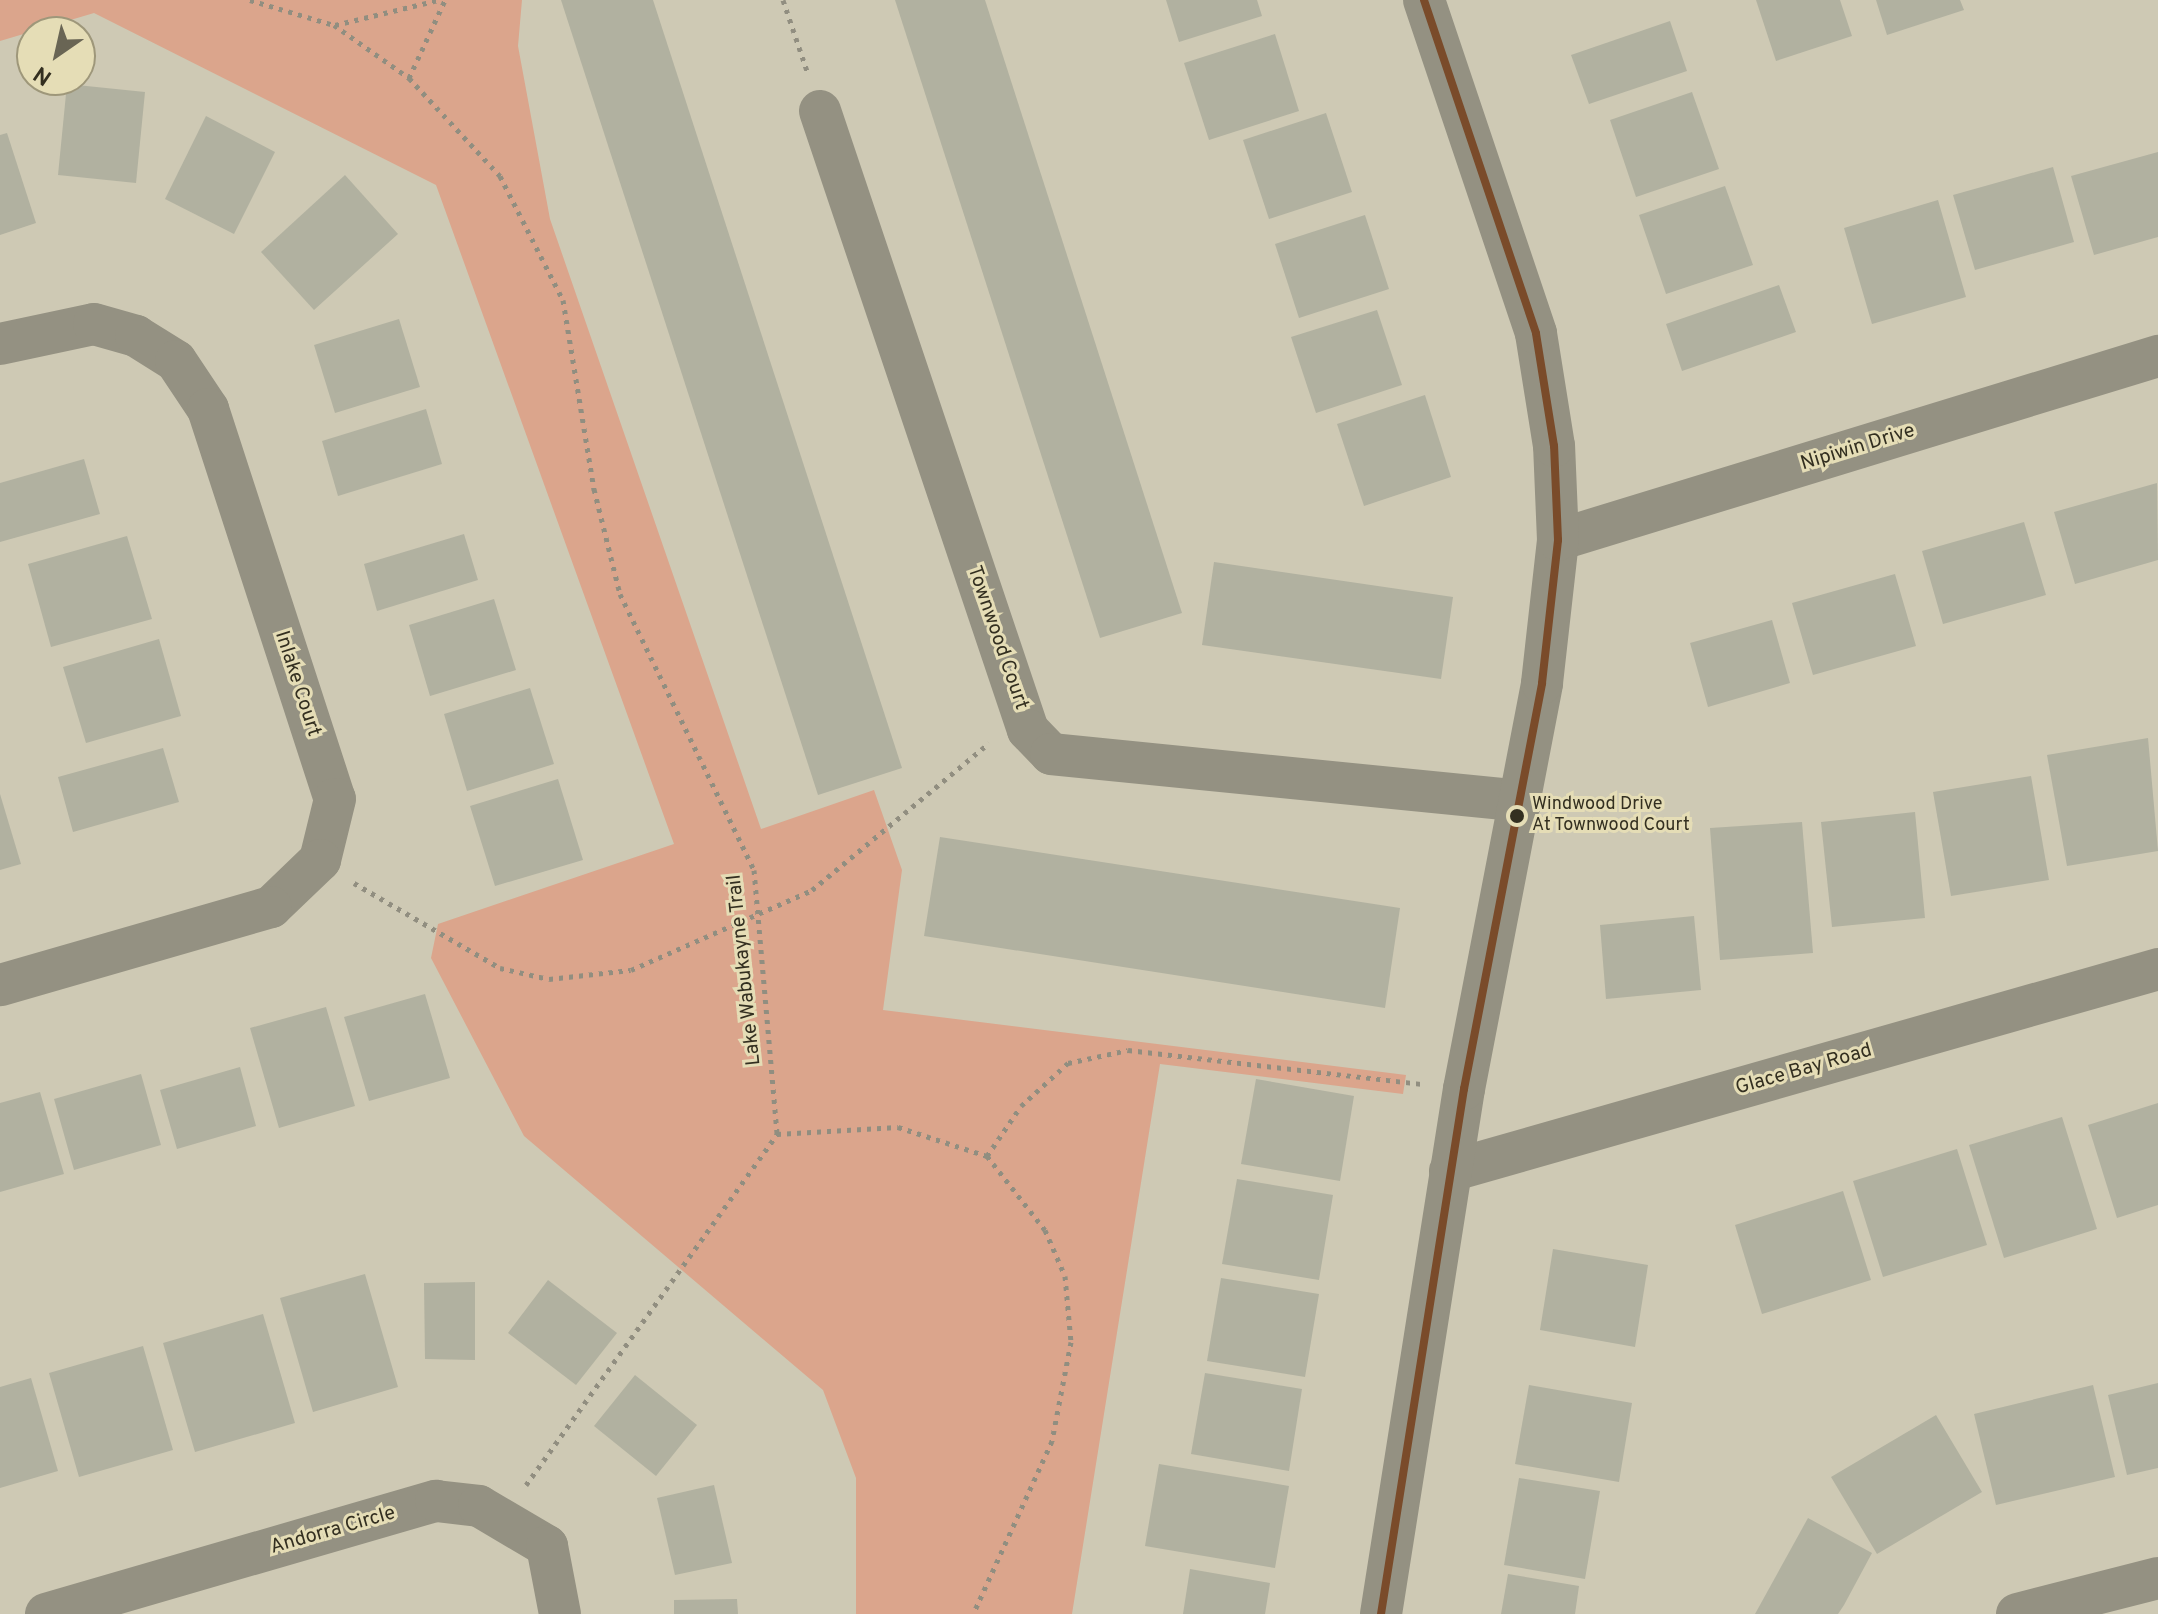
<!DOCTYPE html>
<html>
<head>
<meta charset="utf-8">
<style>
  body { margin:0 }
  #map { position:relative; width:2158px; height:1614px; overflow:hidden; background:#cec9b4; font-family:Overpass,sans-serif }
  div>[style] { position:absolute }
  .green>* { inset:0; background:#dba58c }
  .building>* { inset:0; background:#b1b1a0 }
  .path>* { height:5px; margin-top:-2.5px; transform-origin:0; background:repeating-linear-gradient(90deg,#918e80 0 4px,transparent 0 10px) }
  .minor>* { height:42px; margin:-21px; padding:0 21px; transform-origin:21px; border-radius:21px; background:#949182 }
  .bus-1>* { height:8px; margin:-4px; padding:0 4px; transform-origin:4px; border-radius:4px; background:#7a4b2a }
  .dots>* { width:22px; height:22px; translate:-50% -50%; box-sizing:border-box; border:4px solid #e5ddb6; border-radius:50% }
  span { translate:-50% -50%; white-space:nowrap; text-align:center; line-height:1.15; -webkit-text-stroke:6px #e5ddb6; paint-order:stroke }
  .bus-label { font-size:18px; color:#332f20 }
  .left { translate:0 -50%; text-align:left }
  .street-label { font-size:20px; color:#332f20 }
  .north { position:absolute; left:16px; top:16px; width:80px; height:80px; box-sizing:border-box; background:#e5ddb6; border:2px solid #9e977a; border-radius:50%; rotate:214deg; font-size:22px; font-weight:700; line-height:32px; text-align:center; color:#332f20 }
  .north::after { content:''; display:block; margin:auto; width:28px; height:36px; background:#696554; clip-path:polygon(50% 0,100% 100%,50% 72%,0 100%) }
</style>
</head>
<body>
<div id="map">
  <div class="green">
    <i style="clip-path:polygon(0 0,522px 0,518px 46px,550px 219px,761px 829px,874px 790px,902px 870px,883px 1010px,1406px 1075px,1403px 1094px,1160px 1064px,1072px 1614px,856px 1614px,856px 1478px,823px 1390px,524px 1136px,431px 958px,438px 924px,674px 844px,436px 185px,94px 13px,0 41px)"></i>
  </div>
  <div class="building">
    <i style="clip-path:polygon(561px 0,653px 0,902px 768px,818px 795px)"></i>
    <i style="clip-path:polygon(895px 0,985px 0,1182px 613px,1100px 638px)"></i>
    <i style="clip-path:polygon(1166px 0,1257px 0,1262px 16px,1179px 42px)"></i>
    <i style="clip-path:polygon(1756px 0,1840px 0,1852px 36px,1776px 61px)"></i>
    <i style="clip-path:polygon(1876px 0,1960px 0,1964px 10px,1887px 35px)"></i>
    <i style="clip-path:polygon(1670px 21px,1687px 71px,1589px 104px,1571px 55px)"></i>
    <i style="clip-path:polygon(1275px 34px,1299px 111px,1209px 140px,1184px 63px)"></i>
    <i style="clip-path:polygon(67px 84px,145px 92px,136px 183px,58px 175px)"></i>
    <i style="clip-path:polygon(1692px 92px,1719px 169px,1636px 197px,1610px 120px)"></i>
    <i style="clip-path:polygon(1326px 113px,1352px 192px,1269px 219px,1243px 140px)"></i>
    <i style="clip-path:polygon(206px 116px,275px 152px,234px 234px,165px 199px)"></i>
    <i style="clip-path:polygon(7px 133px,36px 223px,0 235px,0 135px)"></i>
    <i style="clip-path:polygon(2158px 152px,2158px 237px,2094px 255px,2071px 176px)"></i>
    <i style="clip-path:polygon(2053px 167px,2074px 242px,1975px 270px,1953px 195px)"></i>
    <i style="clip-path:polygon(345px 175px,398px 234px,314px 310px,261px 252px)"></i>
    <i style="clip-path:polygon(1725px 186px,1753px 265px,1666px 294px,1639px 215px)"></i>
    <i style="clip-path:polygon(1938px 200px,1966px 297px,1872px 324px,1844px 228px)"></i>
    <i style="clip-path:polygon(1365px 215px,1389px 289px,1299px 318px,1275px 244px)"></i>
    <i style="clip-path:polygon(1779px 285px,1796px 332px,1682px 371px,1666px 324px)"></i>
    <i style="clip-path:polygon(1377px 310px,1402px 385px,1316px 413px,1291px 337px)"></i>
    <i style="clip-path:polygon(399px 319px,420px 387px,335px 413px,314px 345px)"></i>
    <i style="clip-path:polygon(1425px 395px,1451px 477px,1364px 506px,1337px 424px)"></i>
    <i style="clip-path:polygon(426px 409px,442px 464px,338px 496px,322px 441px)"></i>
    <i style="clip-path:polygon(84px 459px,100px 514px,0 542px,0 483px)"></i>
    <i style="clip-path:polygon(2157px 483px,2158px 560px,2075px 584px,2054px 512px)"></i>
    <i style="clip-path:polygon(2024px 522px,2046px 595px,1943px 624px,1922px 551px)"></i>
    <i style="clip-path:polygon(464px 534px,478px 580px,377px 611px,364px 564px)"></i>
    <i style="clip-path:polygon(127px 536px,152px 619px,51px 647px,28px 564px)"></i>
    <i style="clip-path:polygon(1214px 562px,1453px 597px,1441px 679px,1202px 645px)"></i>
    <i style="clip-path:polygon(1895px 574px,1916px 646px,1813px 675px,1792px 603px)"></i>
    <i style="clip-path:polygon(494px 599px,516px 670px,430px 696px,409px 625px)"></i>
    <i style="clip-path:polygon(1772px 620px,1790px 683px,1708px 707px,1690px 643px)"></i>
    <i style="clip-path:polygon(159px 639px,181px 716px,86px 743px,63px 667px)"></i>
    <i style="clip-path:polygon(530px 688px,554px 764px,467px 791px,444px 714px)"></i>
    <i style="clip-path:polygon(2148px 738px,2158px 851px,2067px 866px,2047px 755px)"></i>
    <i style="clip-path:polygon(163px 748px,179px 802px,73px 832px,58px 777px)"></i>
    <i style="clip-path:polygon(2031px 776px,2049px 880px,1951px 896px,1933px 792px)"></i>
    <i style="clip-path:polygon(558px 779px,583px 860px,495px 886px,470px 806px)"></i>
    <i style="clip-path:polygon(0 794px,21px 864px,0 870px)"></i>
    <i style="clip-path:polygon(1915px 812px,1925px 918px,1832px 927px,1821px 822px)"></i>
    <i style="clip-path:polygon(1802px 822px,1813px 953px,1720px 960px,1710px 828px)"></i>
    <i style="clip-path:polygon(940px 837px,1400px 908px,1385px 1008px,924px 936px)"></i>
    <i style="clip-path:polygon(1694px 916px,1701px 990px,1606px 999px,1600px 925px)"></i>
    <i style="clip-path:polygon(425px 994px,450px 1078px,369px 1101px,344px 1017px)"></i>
    <i style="clip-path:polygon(326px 1007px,355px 1106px,279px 1128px,250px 1028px)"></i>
    <i style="clip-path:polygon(240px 1067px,256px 1126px,177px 1149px,160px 1090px)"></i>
    <i style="clip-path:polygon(141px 1074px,161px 1145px,74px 1170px,54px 1099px)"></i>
    <i style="clip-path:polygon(1256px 1079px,1354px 1096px,1340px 1181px,1241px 1164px)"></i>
    <i style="clip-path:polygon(40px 1092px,64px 1174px,0 1192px,0 1103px)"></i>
    <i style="clip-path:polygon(2158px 1103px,2158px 1205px,2117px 1218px,2088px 1125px)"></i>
    <i style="clip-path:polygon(2062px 1117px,2097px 1229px,2004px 1258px,1969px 1145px)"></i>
    <i style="clip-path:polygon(1957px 1149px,1987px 1245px,1883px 1277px,1853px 1181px)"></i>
    <i style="clip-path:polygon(1237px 1179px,1333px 1195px,1319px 1280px,1222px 1264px)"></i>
    <i style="clip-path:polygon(1843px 1191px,1871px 1280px,1762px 1314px,1735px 1225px)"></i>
    <i style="clip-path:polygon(1553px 1249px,1648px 1265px,1635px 1347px,1540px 1330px)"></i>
    <i style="clip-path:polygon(365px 1274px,398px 1387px,313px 1412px,280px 1298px)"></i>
    <i style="clip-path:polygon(1221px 1278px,1319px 1294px,1305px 1377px,1207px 1361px)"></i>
    <i style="clip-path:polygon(548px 1280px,617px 1333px,576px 1385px,508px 1333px)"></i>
    <i style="clip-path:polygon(475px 1282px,475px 1360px,425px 1359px,424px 1283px)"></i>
    <i style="clip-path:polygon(263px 1314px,295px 1423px,195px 1452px,163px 1343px)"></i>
    <i style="clip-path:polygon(143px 1346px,173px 1450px,79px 1477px,49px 1373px)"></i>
    <i style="clip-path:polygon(1205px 1373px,1302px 1389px,1289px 1471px,1191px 1454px)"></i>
    <i style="clip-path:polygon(635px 1375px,697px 1425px,656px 1476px,594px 1426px)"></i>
    <i style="clip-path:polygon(31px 1378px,58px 1471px,0 1488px,0 1387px)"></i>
    <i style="clip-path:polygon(2158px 1383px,2158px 1468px,2127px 1475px,2108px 1395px)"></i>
    <i style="clip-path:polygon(1529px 1385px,1632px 1403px,1619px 1482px,1515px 1464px)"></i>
    <i style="clip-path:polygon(2093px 1385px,2115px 1477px,1996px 1505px,1974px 1414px)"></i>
    <i style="clip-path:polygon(1936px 1415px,1982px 1492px,1877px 1554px,1831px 1477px)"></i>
    <i style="clip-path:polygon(1159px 1464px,1289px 1486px,1275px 1568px,1145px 1546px)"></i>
    <i style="clip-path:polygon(1519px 1478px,1600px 1491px,1585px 1579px,1504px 1565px)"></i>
    <i style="clip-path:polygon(714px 1485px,732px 1563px,675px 1575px,657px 1498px)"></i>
    <i style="clip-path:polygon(1808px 1518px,1872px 1553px,1844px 1605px,1838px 1614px,1755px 1614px)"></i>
    <i style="clip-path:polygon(1190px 1569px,1270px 1583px,1265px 1614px,1183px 1614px)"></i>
    <i style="clip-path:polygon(1508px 1574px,1579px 1586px,1575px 1614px,1501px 1614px)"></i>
    <i style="clip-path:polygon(737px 1599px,738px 1614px,674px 1614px,674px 1600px)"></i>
  </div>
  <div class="path">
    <i style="left:250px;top:0;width:88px;rotate:16.6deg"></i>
    <i style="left:334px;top:25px;width:92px;rotate:35.2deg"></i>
    <i style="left:409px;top:78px;width:134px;rotate:47.1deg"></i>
    <i style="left:500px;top:176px;width:139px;rotate:63.1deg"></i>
    <i style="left:563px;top:300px;width:192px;rotate:80.7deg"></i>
    <i style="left:594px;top:489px;width:108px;rotate:76.1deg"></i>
    <i style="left:620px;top:594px;width:307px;rotate:64.1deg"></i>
    <i style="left:754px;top:870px;width:265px;rotate:85deg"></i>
    <i style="left:783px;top:0;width:75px;rotate:71.3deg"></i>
    <i style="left:335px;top:25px;width:106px;rotate:-13.6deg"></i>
    <i style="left:409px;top:78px;width:86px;rotate:-65.2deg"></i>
    <i style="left:354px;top:883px;width:169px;rotate:30.2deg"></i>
    <i style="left:500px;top:968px;width:50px;rotate:12.7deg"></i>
    <i style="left:549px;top:979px;width:82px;rotate:-6.3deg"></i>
    <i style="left:631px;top:970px;width:198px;rotate:-23.8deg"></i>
    <i style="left:812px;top:890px;width:230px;rotate:-39.7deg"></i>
    <i style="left:777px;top:1134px;width:121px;rotate:-3.3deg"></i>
    <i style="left:898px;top:1127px;width:94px;rotate:18deg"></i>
    <i style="left:987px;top:1156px;width:94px;rotate:51.9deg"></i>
    <i style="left:1045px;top:1230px;width:50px;rotate:66.5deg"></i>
    <i style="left:1065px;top:1276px;width:66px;rotate:84.8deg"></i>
    <i style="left:1071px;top:1342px;width:101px;rotate:100.9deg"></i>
    <i style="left:1052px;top:1441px;width:190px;rotate:114.5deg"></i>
    <i style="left:987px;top:1156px;width:60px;rotate:-55.8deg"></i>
    <i style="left:1021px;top:1106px;width:64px;rotate:-42.5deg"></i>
    <i style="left:1068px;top:1063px;width:61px;rotate:-12.2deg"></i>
    <i style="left:1128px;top:1050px;width:297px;rotate:6.6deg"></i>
    <i style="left:526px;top:1485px;width:432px;rotate:-54.4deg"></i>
  </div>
  <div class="minor">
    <i style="left:820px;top:111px;width:653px;rotate:71.43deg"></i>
    <i style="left:1028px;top:730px;width:33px;rotate:46deg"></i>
    <i style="left:1051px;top:754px;width:473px;rotate:5.7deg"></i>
    <i style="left:0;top:344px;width:96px;rotate:-12deg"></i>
    <i style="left:94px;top:324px;width:44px;rotate:15.9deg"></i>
    <i style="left:136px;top:336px;width:47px;rotate:32deg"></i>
    <i style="left:176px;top:361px;width:58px;rotate:56.3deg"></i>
    <i style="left:208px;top:409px;width:410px;rotate:72deg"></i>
    <i style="left:335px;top:799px;width:63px;rotate:103.8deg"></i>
    <i style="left:320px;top:860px;width:68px;rotate:136.2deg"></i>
    <i style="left:271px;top:907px;width:282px;rotate:163.9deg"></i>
    <i style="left:1558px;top:540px;width:628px;rotate:-17.05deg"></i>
    <i style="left:1450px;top:1171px;width:736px;rotate:-15.92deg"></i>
    <i style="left:46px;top:1614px;width:406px;rotate:-16.2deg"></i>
    <i style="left:436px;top:1501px;width:43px;rotate:6.6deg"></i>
    <i style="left:479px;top:1506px;width:79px;rotate:30.5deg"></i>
    <i style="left:547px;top:1546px;width:69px;rotate:79.2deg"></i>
    <i style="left:1381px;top:1614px;width:532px;rotate:-81.02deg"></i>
    <i style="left:1464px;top:1089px;width:413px;rotate:-79.1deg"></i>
    <i style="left:1542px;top:683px;width:144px;rotate:-83.6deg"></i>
    <i style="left:1558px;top:540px;width:94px;rotate:-92.4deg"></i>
    <i style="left:1554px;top:446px;width:114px;rotate:-99.1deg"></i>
    <i style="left:1536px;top:333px;width:351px;rotate:-108.6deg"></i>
    <i style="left:2017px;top:1614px;width:146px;rotate:-14.3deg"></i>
  </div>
  <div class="bus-1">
    <i style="left:1381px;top:1614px;width:532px;rotate:-81.02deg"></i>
    <i style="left:1464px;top:1089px;width:413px;rotate:-79.1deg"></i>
    <i style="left:1542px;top:683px;width:144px;rotate:-83.6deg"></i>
    <i style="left:1558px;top:540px;width:94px;rotate:-92.4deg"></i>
    <i style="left:1554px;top:446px;width:114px;rotate:-99.1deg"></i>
    <i style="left:1536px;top:333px;width:351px;rotate:-108.6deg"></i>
  </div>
  <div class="dots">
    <i style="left:1517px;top:816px;background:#332f20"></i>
  </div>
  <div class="bus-label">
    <span class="left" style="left:1532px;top:816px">Windwood Drive<br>At Townwood Court</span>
  </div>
  <div class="street-label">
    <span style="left:1858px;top:448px;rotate:-17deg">Nipiwin Drive</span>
    <span style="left:997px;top:638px;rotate:71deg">Townwood Court</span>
    <span style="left:297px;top:684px;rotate:72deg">Inlake Court</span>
    <span style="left:745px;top:970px;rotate:-96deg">Lake Wabukayne Trail</span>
    <span style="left:1804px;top:1070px;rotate:-16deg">Glace Bay Road</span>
    <span style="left:333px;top:1531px;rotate:-16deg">Andorra Circle</span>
  </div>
  <div class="north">N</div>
</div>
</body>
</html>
